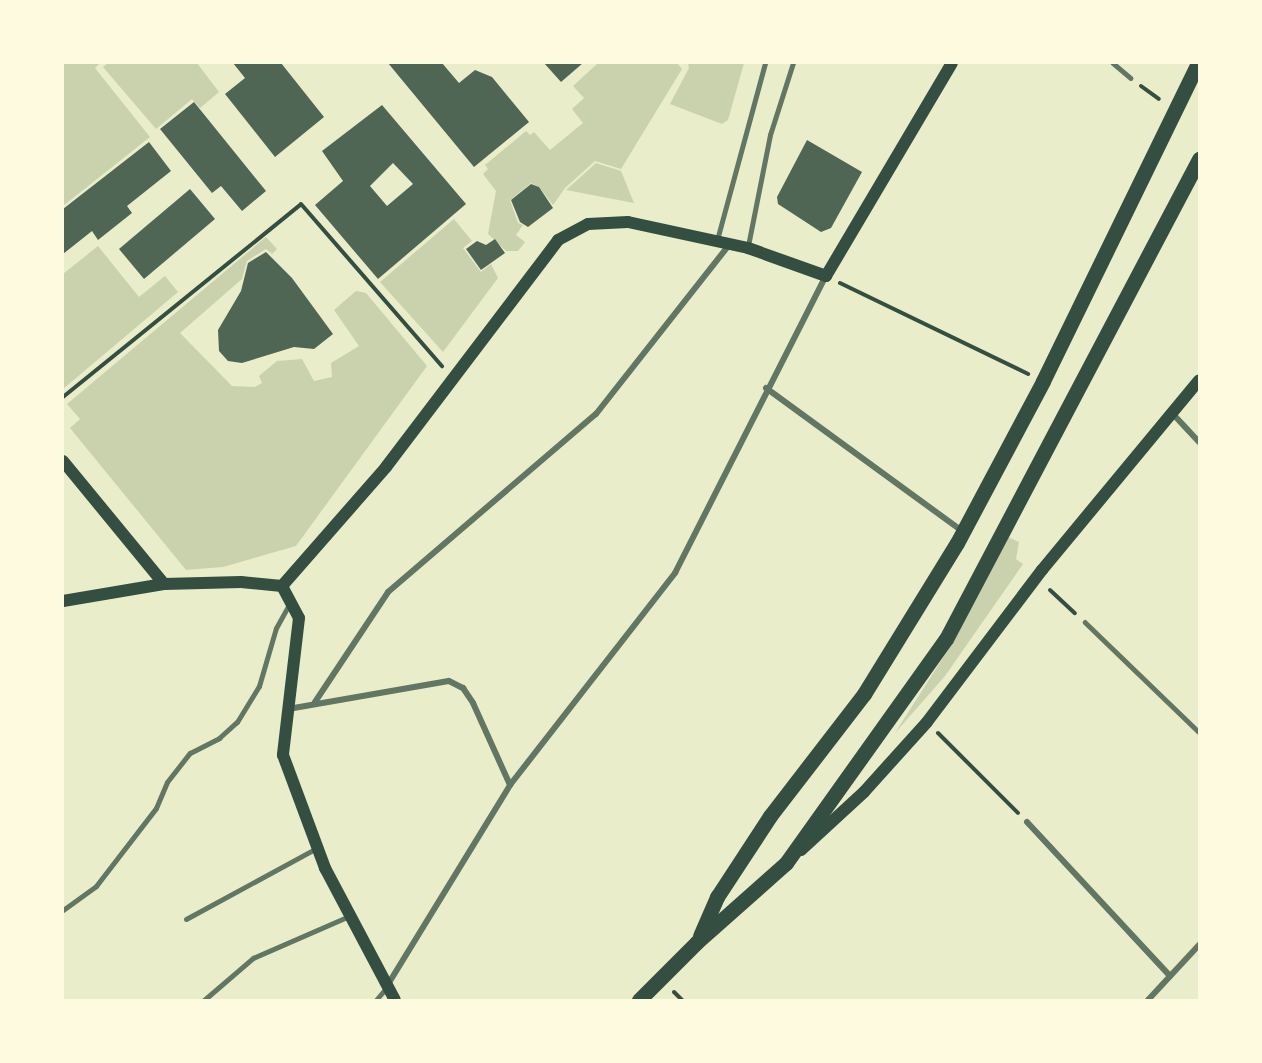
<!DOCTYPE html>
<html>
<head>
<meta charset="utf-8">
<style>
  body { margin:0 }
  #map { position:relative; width:1262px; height:1063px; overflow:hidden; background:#e9edc9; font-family:"Work Sans",sans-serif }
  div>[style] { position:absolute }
  .green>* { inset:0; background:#cad2ad }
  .building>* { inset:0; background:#4f6655 }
  .path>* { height:4px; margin:-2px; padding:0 2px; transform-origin:2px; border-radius:2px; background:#344e41 }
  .service>* { height:4.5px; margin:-2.25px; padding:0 2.25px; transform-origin:2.25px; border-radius:2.25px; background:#617663 }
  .pedestrian>* { height:5px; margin:-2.5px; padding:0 2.5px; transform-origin:2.5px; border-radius:2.5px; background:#617663 }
  .minor>* { height:6px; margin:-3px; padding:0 3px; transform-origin:3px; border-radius:3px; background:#617663 }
  .secondary>* { height:12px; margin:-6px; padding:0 6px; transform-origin:6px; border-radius:6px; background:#344e41 }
  .primary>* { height:15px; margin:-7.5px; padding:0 7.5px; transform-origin:7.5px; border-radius:7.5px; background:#344e41 }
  span { translate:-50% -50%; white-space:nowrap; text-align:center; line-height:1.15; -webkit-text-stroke:5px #fefae0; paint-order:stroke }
  .frame { position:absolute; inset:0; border:64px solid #fefae0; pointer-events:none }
</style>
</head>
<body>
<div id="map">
  <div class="green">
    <i style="clip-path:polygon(63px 63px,100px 63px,95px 68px,150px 137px,63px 206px)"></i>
    <i style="clip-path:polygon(108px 63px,197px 63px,219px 92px,200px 108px,192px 99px,156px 129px,103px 67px)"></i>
    <i style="clip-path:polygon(598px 63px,677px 63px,682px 69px,621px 169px,595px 161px,565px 188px,553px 205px,539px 187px,531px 183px,510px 200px,518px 223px,523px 225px,516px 235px,525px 242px,518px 251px,506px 251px,488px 234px,496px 191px,483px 174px,488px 169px,485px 165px,526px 131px,530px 135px,534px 132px,550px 150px,583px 123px,572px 109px,584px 98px,573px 86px)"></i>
    <i style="clip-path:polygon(688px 63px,744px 63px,728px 120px,722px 124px,670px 104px,689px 68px)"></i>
    <i style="clip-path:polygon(596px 163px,621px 171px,634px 203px,566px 190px)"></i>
    <i style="clip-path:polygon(454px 219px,472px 241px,463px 248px,481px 272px,491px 264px,498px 278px,443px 352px,380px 282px)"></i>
    <i style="clip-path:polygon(266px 237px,277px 249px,272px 254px,266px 249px,247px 261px,242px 279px,180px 333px,232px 386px,255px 387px,262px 383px,259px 376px,277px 361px,302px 359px,314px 381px,332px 377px,331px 363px,359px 346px,334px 310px,356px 291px,366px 293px,427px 366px,296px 546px,223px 567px,186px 570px,70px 428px,80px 419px,67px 404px)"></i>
    <i style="clip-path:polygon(98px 246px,139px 297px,165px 276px,178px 292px,63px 389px,63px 274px)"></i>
    <i style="clip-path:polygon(1006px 536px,1019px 542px,1016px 559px,1023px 564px,945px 676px,895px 733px,955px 639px)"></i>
  </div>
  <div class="building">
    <i style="clip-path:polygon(233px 63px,281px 63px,324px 117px,275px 157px,225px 94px,245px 78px)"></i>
    <i style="clip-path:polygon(388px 63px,442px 63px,459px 83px,475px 70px,492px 77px,529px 122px,474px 167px)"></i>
    <i style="clip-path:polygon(544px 63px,583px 63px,561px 82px)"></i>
    <i style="clip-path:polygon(194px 102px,266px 191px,242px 211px,221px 186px,212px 193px,160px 129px)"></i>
    <i style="clip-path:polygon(evenodd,382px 105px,466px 204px,378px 279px,315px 205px,343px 181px,322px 151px,382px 105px,393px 163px,413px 184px,387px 206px,370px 186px,393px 163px)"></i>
    <i style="clip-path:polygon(807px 140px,862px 172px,831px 228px,821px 232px,778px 204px,777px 197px)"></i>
    <i style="clip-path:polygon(149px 142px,171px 171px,127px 206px,132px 213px,98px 240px,92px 231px,63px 254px,63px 209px)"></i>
    <i style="clip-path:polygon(531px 184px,539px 187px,553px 208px,528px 227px,520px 222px,511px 200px)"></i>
    <i style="clip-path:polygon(190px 189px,215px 219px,144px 279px,119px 249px)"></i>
    <i style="clip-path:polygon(495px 239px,505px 253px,481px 270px,466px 249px,477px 241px,486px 245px)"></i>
    <i style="clip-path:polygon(266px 252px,292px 278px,333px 334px,314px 349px,294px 347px,242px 363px,228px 361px,219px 351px,218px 330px,241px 291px,248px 263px)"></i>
  </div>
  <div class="path">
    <i style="left:1141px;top:86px;width:22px;rotate:36deg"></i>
    <i style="left:840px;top:283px;width:209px;rotate:25.8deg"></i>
    <i style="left:63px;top:397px;width:306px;rotate:-39deg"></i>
    <i style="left:301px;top:204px;width:215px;rotate:49deg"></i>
    <i style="left:1050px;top:590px;width:34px;rotate:43deg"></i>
    <i style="left:938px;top:733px;width:113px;rotate:45deg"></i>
    <i style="left:674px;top:992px;width:11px;rotate:45deg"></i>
  </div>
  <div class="service">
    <i style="left:1113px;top:63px;width:23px;rotate:40deg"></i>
    <i style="left:717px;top:240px;width:183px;rotate:-74.8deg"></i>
    <i style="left:748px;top:246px;width:113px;rotate:-78.8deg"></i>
    <i style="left:770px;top:135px;width:76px;rotate:-72.3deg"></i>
    <i style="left:1085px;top:622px;width:158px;rotate:44deg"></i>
  </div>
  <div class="pedestrian">
    <i style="left:63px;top:910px;width:41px;rotate:-36deg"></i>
    <i style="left:96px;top:886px;width:98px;rotate:-52.4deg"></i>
    <i style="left:156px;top:808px;width:28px;rotate:-67deg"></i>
    <i style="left:167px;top:782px;width:37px;rotate:-52deg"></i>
    <i style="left:190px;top:753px;width:33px;rotate:-27deg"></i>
    <i style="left:219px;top:738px;width:24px;rotate:-42deg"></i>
    <i style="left:237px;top:722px;width:42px;rotate:-58.6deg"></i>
    <i style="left:259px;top:686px;width:60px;rotate:-73.7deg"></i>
    <i style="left:276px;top:628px;width:29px;rotate:-61deg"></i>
    <i style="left:186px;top:919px;width:149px;rotate:-28.5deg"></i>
    <i style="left:204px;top:1000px;width:65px;rotate:-40.6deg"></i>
    <i style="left:253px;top:958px;width:105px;rotate:-23.6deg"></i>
    <i style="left:376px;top:1000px;width:16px;rotate:-50deg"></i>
  </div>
  <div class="minor">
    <i style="left:766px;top:388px;width:243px;rotate:36.1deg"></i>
    <i style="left:1172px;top:413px;width:40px;rotate:47deg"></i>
    <i style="left:315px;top:702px;width:132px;rotate:-56.4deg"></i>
    <i style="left:388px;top:592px;width:274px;rotate:-40.6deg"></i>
    <i style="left:596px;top:414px;width:216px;rotate:-51.8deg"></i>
    <i style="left:288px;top:709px;width:163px;rotate:-9.9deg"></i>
    <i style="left:449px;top:681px;width:16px;rotate:27deg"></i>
    <i style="left:463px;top:688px;width:18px;rotate:56deg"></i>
    <i style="left:473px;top:703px;width:90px;rotate:65.7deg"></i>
    <i style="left:1027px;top:822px;width:210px;rotate:47.1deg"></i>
    <i style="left:387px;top:986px;width:236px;rotate:-58.5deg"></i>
    <i style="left:510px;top:785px;width:269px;rotate:-52.1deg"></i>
    <i style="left:675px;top:573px;width:333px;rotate:-63.1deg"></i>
    <i style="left:1148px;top:1000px;width:75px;rotate:-47.2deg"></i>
  </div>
  <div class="secondary">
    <i style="left:63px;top:461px;width:159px;rotate:50.6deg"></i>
    <i style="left:282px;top:586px;width:158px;rotate:-48.8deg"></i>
    <i style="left:386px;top:467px;width:285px;rotate:-52.8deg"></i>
    <i style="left:558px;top:240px;width:34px;rotate:-28deg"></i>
    <i style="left:588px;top:224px;width:40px;rotate:-2.9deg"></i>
    <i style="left:628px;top:222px;width:123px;rotate:12.2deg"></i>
    <i style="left:748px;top:248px;width:83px;rotate:19.7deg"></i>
    <i style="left:826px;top:276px;width:247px;rotate:-59.4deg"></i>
    <i style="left:63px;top:601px;width:102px;rotate:-9.6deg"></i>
    <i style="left:164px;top:584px;width:77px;rotate:-1.5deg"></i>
    <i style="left:241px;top:582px;width:41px;rotate:5.6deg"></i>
    <i style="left:282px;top:586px;width:36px;rotate:62deg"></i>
    <i style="left:299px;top:618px;width:138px;rotate:96.7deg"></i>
    <i style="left:283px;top:755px;width:121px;rotate:69.6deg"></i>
    <i style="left:325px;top:868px;width:149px;rotate:62.1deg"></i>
    <i style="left:801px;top:850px;width:86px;rotate:-42.6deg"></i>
    <i style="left:864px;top:792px;width:94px;rotate:-48deg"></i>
    <i style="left:927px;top:722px;width:191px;rotate:-52.9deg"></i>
    <i style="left:1042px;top:570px;width:246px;rotate:-50.4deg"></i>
  </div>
  <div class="primary">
    <i style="left:700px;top:936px;width:43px;rotate:-66.4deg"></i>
    <i style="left:717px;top:897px;width:97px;rotate:-56.8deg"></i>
    <i style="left:770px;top:816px;width:154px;rotate:-52.4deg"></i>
    <i style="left:864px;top:694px;width:177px;rotate:-58.4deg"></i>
    <i style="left:957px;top:543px;width:183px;rotate:-62deg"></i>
    <i style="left:1043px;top:381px;width:354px;rotate:-64deg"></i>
    <i style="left:639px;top:1000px;width:82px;rotate:-45deg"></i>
    <i style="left:697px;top:942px;width:119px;rotate:-41.6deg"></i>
    <i style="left:786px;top:863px;width:275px;rotate:-54.5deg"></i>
    <i style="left:946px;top:639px;width:543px;rotate:-62.21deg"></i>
  </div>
  <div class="frame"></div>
</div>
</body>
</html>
